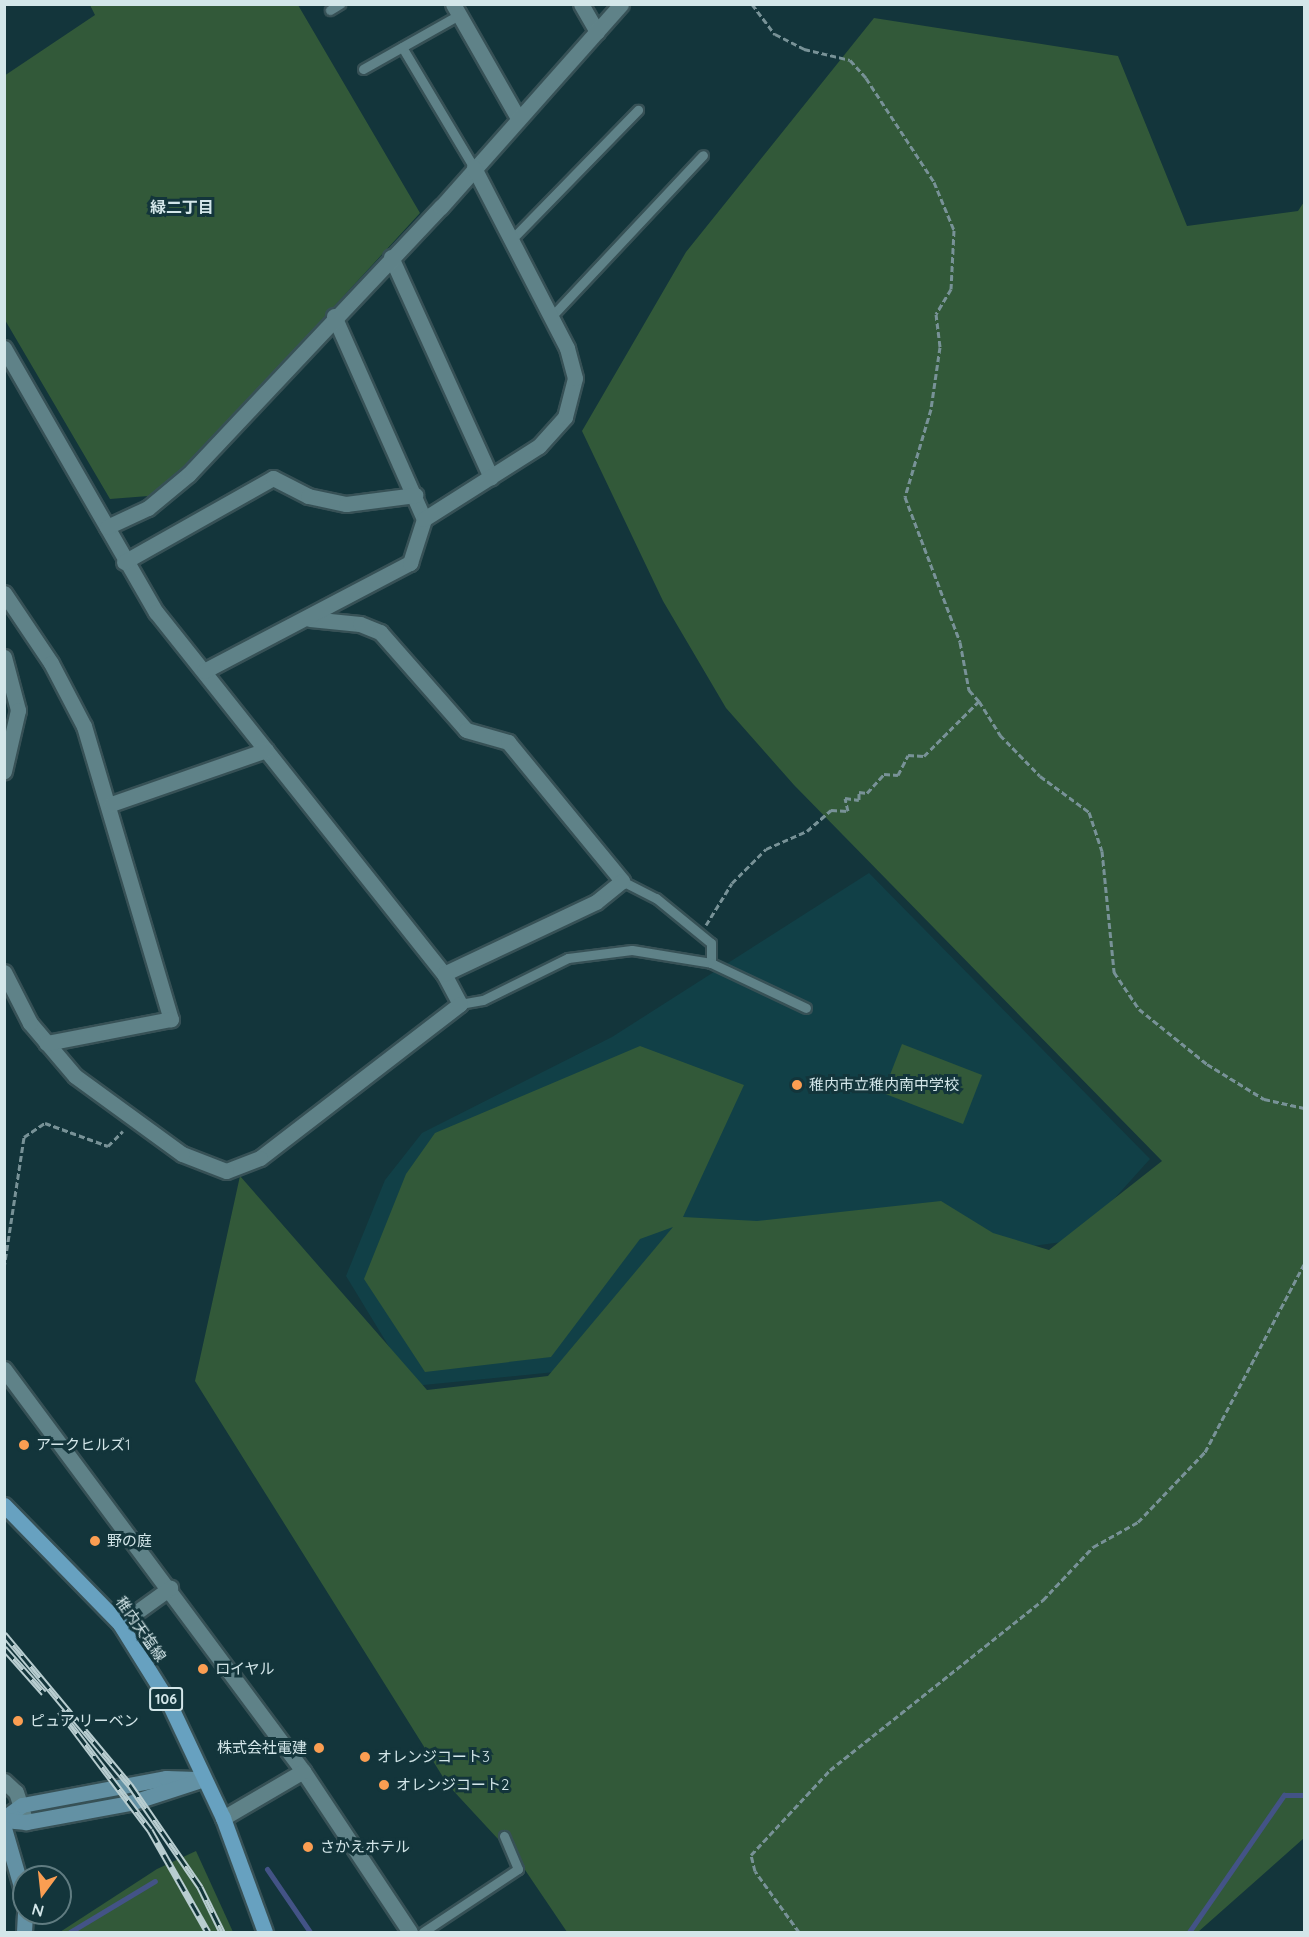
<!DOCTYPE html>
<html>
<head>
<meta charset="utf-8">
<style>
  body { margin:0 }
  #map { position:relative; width:1309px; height:1937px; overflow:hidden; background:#13353b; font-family:Quicksand,"Noto Sans JP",sans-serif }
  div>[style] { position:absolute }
  .built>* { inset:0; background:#114047 }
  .green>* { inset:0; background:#325939 }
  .stream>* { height:5px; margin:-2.5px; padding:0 2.5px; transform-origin:2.5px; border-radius:2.5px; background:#435386 }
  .path>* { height:3px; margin-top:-1.5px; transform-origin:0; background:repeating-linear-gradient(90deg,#789297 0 6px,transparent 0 9px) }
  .roads { filter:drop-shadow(2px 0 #375156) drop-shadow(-2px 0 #375156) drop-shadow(0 2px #375156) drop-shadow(0 -2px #375156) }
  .lane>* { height:9px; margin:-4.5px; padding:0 4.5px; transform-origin:4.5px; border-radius:4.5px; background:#5f8288 }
  .street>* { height:15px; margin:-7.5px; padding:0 7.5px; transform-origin:7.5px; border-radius:7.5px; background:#5f8288 }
  .secondary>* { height:15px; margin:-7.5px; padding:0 7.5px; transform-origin:7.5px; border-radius:7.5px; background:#6391a4 }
  .primary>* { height:15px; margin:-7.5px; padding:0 7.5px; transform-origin:7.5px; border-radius:7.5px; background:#67a1c0 }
  .rail>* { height:7px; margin-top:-3.5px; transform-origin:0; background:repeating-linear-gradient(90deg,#13353b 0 14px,#b8cdd0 0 28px); box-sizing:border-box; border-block:2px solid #b8cdd0 }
  .dots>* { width:16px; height:16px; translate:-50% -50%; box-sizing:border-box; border:3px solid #13353b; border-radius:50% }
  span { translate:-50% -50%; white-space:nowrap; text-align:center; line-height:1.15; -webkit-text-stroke:6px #13353b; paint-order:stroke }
  .shield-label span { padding:2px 4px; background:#13353b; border:2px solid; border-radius:4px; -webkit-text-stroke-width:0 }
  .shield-label { font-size:14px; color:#d3e6e9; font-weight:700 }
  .poi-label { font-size:15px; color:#d3e6e9 }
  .left { translate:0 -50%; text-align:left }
  .right { translate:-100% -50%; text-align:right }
  .street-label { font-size:15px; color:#d3e6e9 }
  .neighbourhood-label { font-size:16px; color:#d3e6e9; font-weight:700 }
  .frame { position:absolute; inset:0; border:6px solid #d3e6e9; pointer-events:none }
  .north { position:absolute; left:12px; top:1865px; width:60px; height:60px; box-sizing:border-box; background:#13353b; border:2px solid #607c81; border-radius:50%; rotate:195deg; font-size:16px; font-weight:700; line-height:24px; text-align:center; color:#d3e6e9 }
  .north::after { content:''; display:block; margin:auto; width:21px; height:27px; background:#fb9e52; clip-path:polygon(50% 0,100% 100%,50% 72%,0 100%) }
</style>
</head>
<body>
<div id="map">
  <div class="built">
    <i style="clip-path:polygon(869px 873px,1150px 1159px,1077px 1240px,987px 1252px,555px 1372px,413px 1386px,346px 1276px,385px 1180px,422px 1133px,612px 1037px)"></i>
  </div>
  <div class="green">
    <i style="clip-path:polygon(90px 5px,298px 5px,420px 213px,161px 495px,110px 499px,5px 320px,4px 76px,95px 15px)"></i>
    <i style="clip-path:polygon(874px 18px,1118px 56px,1187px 226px,1298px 211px,1304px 202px,1304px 1838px,1198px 1932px,567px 1932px,521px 1864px,448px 1785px,195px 1381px,240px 1176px,427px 1390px,548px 1376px,673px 1227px,640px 1239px,551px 1357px,425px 1372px,364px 1279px,406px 1174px,435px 1133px,640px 1046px,744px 1085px,683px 1217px,757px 1221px,941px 1201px,993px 1233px,1049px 1250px,1162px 1161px,794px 785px,726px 708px,663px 601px,582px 431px,686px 252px)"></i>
    <i style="clip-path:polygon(902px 1044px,982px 1075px,963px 1124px,883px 1093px)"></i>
    <i style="clip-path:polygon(196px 1851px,233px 1932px,60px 1932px,157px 1869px)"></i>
  </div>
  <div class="stream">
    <i style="left:267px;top:1869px;width:76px;rotate:55.7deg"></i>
    <i style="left:70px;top:1932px;width:99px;rotate:-31deg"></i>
    <i style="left:1189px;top:1932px;width:167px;rotate:-55.3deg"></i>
    <i style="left:1284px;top:1795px;width:20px"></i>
  </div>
  <div class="path">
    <i style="left:752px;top:4px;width:38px;rotate:53deg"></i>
    <i style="left:775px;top:34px;width:33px;rotate:27deg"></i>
    <i style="left:804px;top:49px;width:47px;rotate:13.4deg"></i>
    <i style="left:850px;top:60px;width:24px;rotate:48deg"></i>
    <i style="left:866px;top:78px;width:124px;rotate:56.8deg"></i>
    <i style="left:934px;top:182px;width:52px;rotate:67.4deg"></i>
    <i style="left:954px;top:230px;width:59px;rotate:92.9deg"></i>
    <i style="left:951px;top:289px;width:29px;rotate:121deg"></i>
    <i style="left:936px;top:314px;width:33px;rotate:83deg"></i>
    <i style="left:940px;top:347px;width:63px;rotate:98.3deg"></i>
    <i style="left:931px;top:409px;width:92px;rotate:106.5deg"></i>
    <i style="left:905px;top:497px;width:155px;rotate:69.2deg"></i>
    <i style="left:960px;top:642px;width:49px;rotate:79.4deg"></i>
    <i style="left:969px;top:690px;width:15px;rotate:48deg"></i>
    <i style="left:706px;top:925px;width:49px;rotate:-58.2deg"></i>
    <i style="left:732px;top:883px;width:48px;rotate:-45deg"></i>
    <i style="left:766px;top:849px;width:45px;rotate:-23.7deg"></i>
    <i style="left:807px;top:831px;width:32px;rotate:-41deg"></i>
    <i style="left:831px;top:810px;width:17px;rotate:3deg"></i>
    <i style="left:848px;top:811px;width:13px;rotate:-103deg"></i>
    <i style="left:845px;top:798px;width:14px;rotate:8deg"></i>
    <i style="left:859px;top:800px;width:8px;rotate:-90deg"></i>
    <i style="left:859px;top:792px;width:8px;rotate:7deg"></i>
    <i style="left:867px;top:793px;width:25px;rotate:-48deg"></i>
    <i style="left:884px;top:774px;width:14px;rotate:4deg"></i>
    <i style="left:898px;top:775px;width:22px;rotate:-63deg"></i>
    <i style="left:908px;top:755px;width:16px;rotate:4deg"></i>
    <i style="left:924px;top:756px;width:78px;rotate:-45deg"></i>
    <i style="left:979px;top:701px;width:40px;rotate:58deg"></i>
    <i style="left:1000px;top:735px;width:57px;rotate:45.7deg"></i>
    <i style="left:1040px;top:776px;width:61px;rotate:36.3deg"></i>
    <i style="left:1089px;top:812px;width:41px;rotate:71.6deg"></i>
    <i style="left:1102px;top:851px;width:122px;rotate:84.3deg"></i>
    <i style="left:1114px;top:972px;width:45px;rotate:56deg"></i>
    <i style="left:1139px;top:1009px;width:87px;rotate:39deg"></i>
    <i style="left:1207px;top:1064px;width:67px;rotate:31.6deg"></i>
    <i style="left:1264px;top:1099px;width:41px;rotate:12.7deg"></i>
    <i style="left:4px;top:1268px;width:133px;rotate:-81.3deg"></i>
    <i style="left:24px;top:1137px;width:25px;rotate:-34deg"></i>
    <i style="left:45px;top:1123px;width:67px;rotate:20.1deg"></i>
    <i style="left:108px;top:1146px;width:21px;rotate:-45deg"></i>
    <i style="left:799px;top:1932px;width:75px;rotate:-125.8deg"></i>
    <i style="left:755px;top:1871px;width:16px;rotate:-104deg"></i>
    <i style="left:751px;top:1855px;width:116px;rotate:-47.1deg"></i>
    <i style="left:830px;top:1770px;width:273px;rotate:-38.6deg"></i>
    <i style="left:1043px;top:1600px;width:73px;rotate:-46.7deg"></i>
    <i style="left:1093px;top:1547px;width:51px;rotate:-29.1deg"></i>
    <i style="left:1138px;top:1522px;width:97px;rotate:-46.3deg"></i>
    <i style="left:1205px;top:1452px;width:212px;rotate:-62.2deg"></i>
  </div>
  <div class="roads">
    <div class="lane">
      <i style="left:330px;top:10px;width:12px;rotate:-31deg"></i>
      <i style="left:402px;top:47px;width:141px;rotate:59.2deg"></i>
      <i style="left:363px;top:69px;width:110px;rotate:-29.4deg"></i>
      <i style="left:511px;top:240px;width:182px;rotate:-45.7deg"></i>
      <i style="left:551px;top:317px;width:222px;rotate:-46.8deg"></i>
      <i style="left:622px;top:881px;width:38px;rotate:27deg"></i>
      <i style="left:656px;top:898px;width:71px;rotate:39.3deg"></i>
      <i style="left:711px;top:943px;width:20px;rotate:90deg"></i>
      <i style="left:460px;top:1004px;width:23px;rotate:-10deg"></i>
      <i style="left:483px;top:1000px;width:95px;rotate:-26.3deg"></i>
      <i style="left:568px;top:958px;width:64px;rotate:-7.1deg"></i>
      <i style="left:632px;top:950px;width:80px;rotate:9.3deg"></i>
      <i style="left:711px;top:963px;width:105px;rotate:25.3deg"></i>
      <i style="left:423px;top:1932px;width:114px;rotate:-33.6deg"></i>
      <i style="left:518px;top:1869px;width:36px;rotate:-113deg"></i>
    </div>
    <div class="street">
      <i style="left:453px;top:4px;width:131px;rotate:60.3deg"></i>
      <i style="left:581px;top:4px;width:32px;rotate:60deg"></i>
      <i style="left:391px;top:257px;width:242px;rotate:65.6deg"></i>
      <i style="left:334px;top:316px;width:222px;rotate:66.1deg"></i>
      <i style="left:4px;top:348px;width:305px;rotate:60.1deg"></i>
      <i style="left:156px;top:612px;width:463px;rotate:51.5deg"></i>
      <i style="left:444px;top:974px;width:34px;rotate:62deg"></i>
      <i style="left:460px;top:1004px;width:252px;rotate:142.4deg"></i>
      <i style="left:260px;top:1158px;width:36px;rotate:159deg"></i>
      <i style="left:226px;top:1171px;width:47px;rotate:-158.9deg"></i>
      <i style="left:182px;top:1154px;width:132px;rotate:-143.9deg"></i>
      <i style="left:75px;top:1076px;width:70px;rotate:-130.3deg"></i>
      <i style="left:30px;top:1023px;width:57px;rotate:-117deg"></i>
      <i style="left:107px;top:527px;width:45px;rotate:-24.9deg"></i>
      <i style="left:148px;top:508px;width:53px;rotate:-39.7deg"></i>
      <i style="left:189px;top:474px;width:367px;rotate:-46.7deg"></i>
      <i style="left:441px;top:207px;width:271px;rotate:-48.4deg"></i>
      <i style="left:124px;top:562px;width:171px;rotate:-29.4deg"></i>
      <i style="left:273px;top:478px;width:39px;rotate:27deg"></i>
      <i style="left:308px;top:496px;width:39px;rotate:12deg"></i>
      <i style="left:346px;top:504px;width:70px;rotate:-7.4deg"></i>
      <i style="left:4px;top:593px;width:84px;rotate:56.1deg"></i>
      <i style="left:51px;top:663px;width:71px;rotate:62.4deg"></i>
      <i style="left:84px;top:726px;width:306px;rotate:73.5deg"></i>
      <i style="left:171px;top:1019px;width:127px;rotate:169.1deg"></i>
      <i style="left:310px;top:619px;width:50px;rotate:5.7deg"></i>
      <i style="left:360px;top:624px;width:22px;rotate:22deg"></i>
      <i style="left:380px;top:632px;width:130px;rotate:48.7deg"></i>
      <i style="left:466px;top:730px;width:44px;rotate:15.9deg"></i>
      <i style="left:508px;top:742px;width:180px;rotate:50.6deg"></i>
      <i style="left:622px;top:881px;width:33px;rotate:141deg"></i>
      <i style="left:596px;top:902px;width:168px;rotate:154.7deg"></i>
      <i style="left:4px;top:657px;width:55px;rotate:75.2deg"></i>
      <i style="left:18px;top:710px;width:63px;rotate:102.9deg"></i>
      <i style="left:204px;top:671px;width:233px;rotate:-27.7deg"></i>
      <i style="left:410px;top:563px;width:46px;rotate:-72.3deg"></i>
      <i style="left:424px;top:519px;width:136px;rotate:-32.4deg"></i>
      <i style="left:539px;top:446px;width:39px;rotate:-48deg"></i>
      <i style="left:565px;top:417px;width:40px;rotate:-75.6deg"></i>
      <i style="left:575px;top:378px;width:31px;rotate:-105deg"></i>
      <i style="left:567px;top:348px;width:203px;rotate:-117.3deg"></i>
      <i style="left:111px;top:804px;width:164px;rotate:-19.2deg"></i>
      <i style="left:4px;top:1369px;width:501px;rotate:53.36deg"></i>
      <i style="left:303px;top:1771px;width:193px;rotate:56.4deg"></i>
      <i style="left:120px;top:1624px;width:62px;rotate:-35.8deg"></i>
      <i style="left:4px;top:1781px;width:16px;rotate:43deg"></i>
      <i style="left:16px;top:1792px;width:32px;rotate:72deg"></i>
      <i style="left:223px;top:1818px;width:93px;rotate:-30.4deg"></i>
    </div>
    <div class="secondary">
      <i style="left:4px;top:1818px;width:22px;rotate:-36deg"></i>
      <i style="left:22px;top:1805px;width:147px;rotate:-10.6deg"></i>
      <i style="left:166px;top:1778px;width:38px;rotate:2deg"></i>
      <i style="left:4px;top:1820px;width:22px;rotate:5deg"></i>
      <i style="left:26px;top:1822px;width:106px;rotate:-10.4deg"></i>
      <i style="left:130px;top:1803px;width:71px;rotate:-17.9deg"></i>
      <i style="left:4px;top:1828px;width:72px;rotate:73.8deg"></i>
      <i style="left:24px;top:1932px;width:19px;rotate:-87deg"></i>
    </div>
    <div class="primary">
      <i style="left:4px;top:1505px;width:166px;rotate:45.7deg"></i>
      <i style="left:120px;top:1624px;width:91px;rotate:58.1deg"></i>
      <i style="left:168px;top:1701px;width:129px;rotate:64.8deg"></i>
      <i style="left:223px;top:1818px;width:121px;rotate:69.8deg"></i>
    </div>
  </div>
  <div class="rail">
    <i style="left:4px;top:1634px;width:197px;rotate:50.2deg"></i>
    <i style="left:130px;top:1785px;width:124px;rotate:55.5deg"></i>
    <i style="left:200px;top:1887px;width:50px;rotate:63.9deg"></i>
    <i style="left:4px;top:1648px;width:60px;rotate:48.4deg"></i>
    <i style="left:60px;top:1711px;width:149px;rotate:52.9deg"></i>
    <i style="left:150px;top:1830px;width:117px;rotate:60.4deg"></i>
  </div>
  <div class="dots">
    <i style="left:797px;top:1085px;background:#fb9e52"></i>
    <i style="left:24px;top:1445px;background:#fb9e52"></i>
    <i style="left:95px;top:1541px;background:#fb9e52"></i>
    <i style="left:203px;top:1669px;background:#fb9e52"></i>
    <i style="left:18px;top:1721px;background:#fb9e52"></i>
    <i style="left:319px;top:1748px;background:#fb9e52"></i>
    <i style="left:365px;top:1757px;background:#fb9e52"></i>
    <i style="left:384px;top:1785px;background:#fb9e52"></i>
    <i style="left:308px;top:1847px;background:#fb9e52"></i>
  </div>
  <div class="shield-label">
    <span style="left:166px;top:1699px">106</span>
  </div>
  <div class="poi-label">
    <span class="left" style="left:809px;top:1085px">稚内市立稚内南中学校</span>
    <span class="left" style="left:36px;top:1445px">アークヒルズ1</span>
    <span class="left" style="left:107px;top:1541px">野の庭</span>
    <span class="left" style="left:215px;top:1669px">ロイヤル</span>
    <span class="left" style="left:30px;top:1721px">ピュア リーベン</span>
    <span class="right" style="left:307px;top:1748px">株式会社電建</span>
    <span class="left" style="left:377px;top:1757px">オレンジコート3</span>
    <span class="left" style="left:396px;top:1785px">オレンジコート2</span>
    <span class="left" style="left:320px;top:1847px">さかえホテル</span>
  </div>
  <div class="street-label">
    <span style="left:141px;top:1629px;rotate:55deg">稚内天塩線</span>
  </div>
  <div class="neighbourhood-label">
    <span style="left:182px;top:207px">緑二丁目</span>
  </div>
  <div class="frame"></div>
  <div class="north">N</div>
</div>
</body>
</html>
